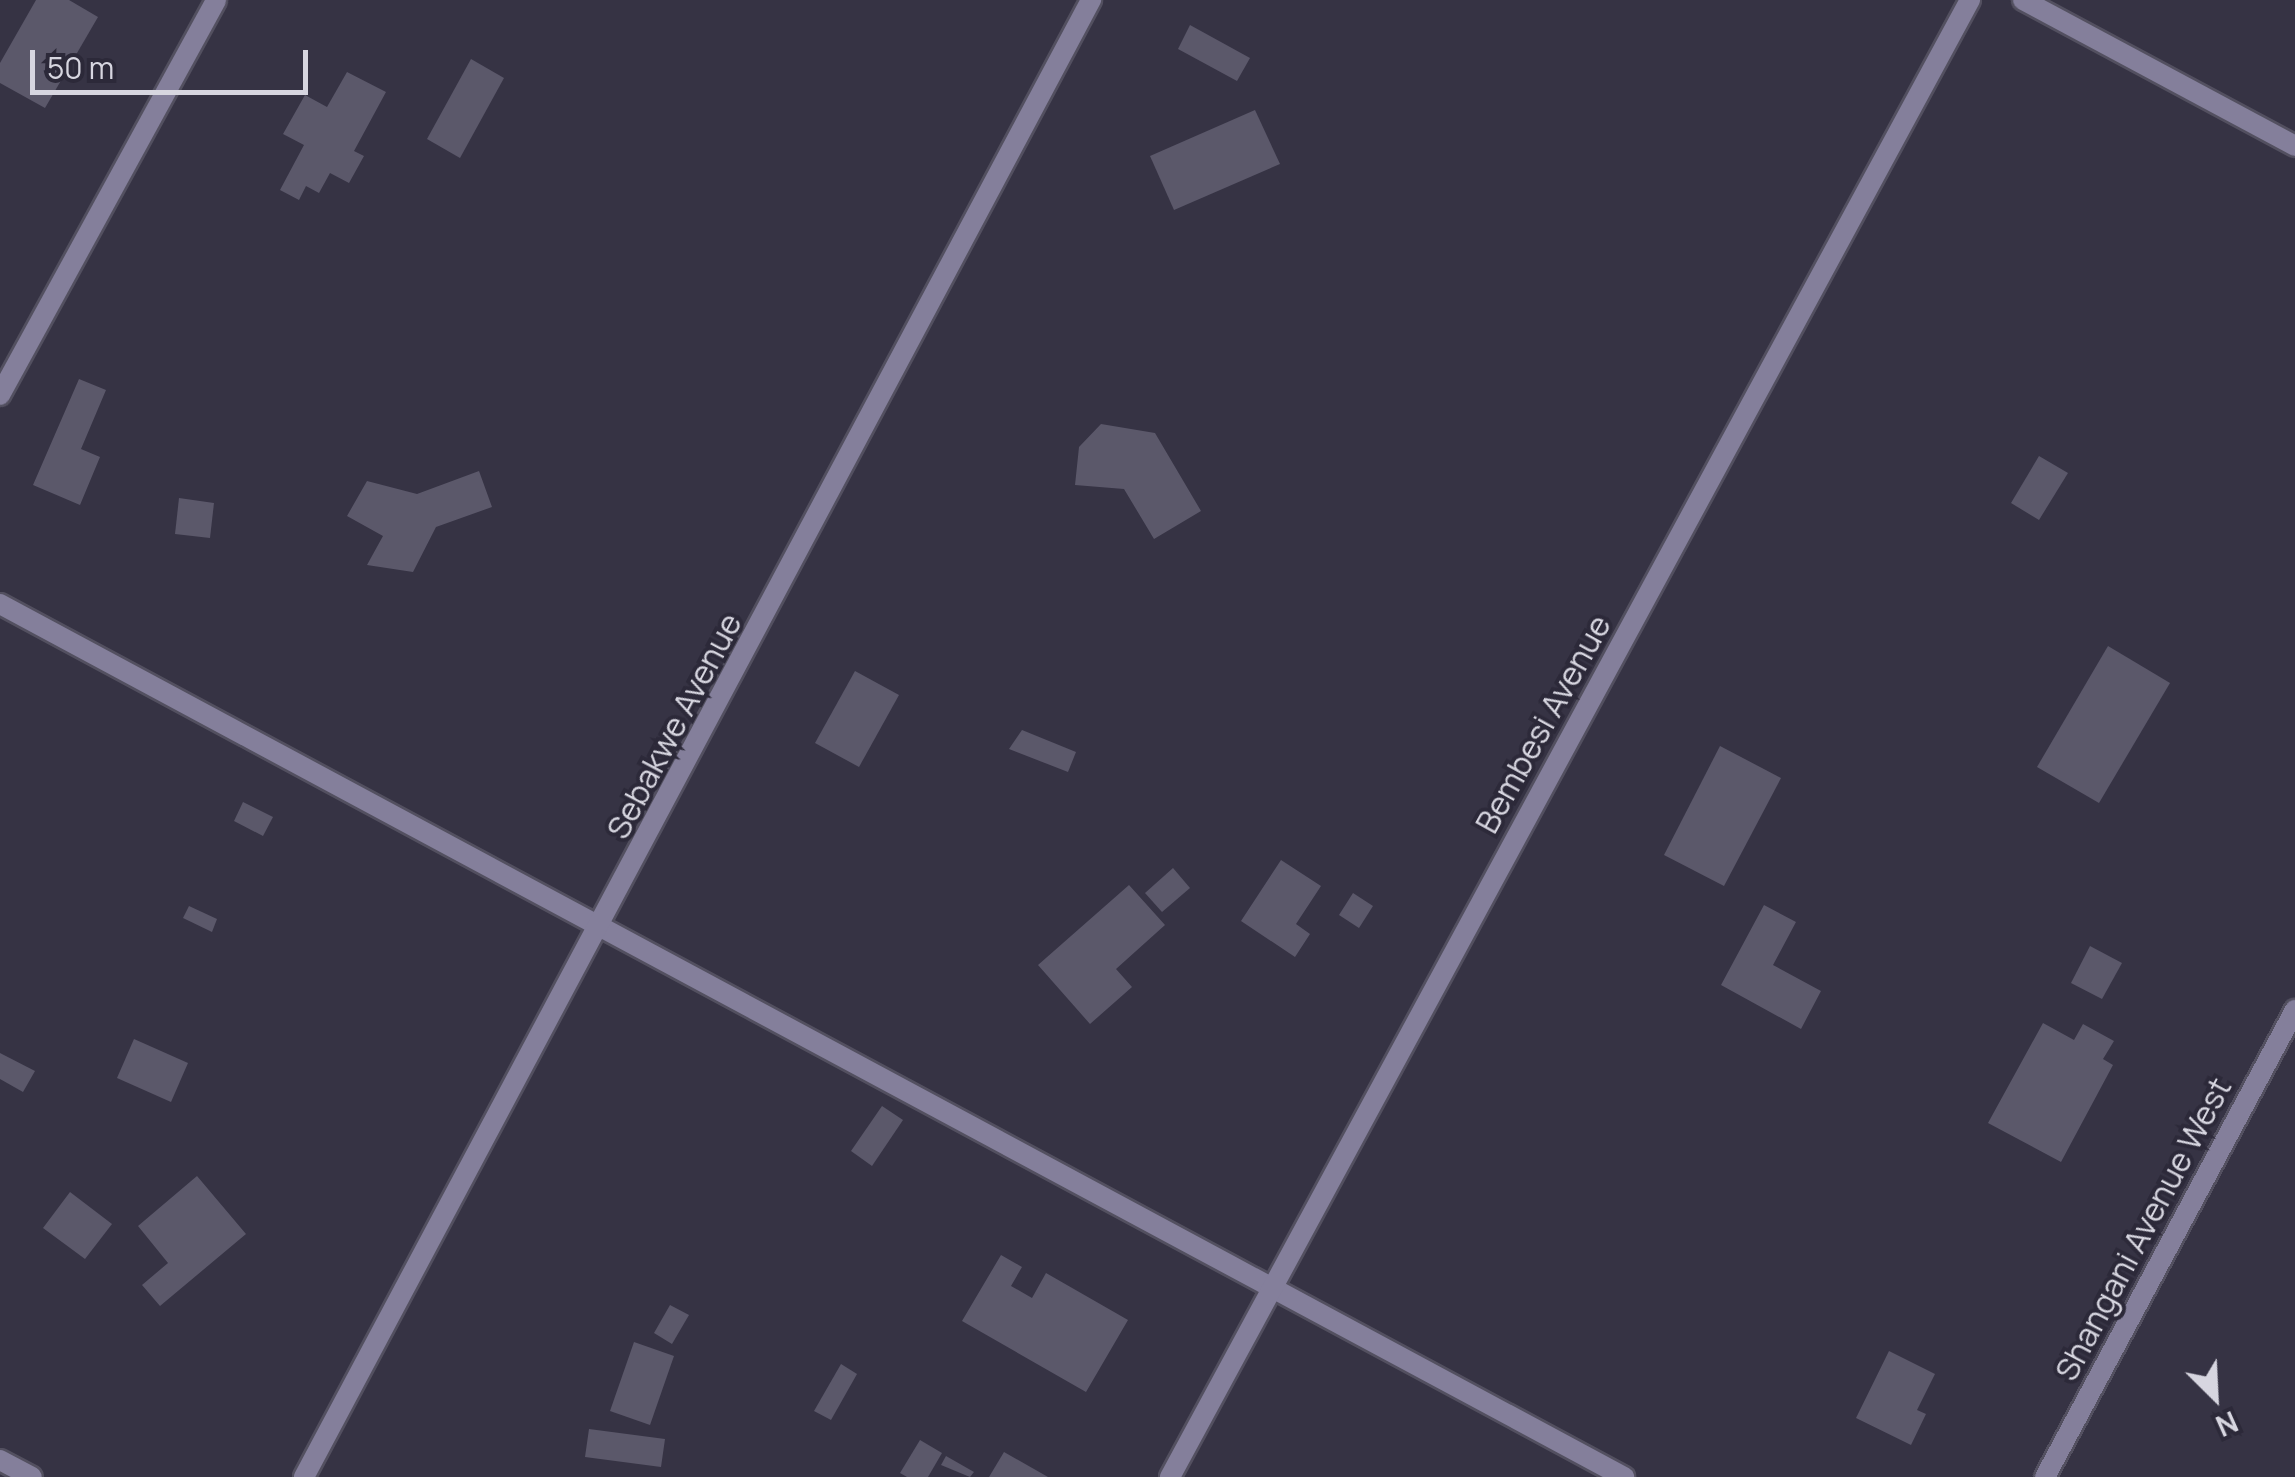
<!DOCTYPE html>
<html>
<head>
<meta charset="utf-8">
<style>
  body { margin:0 }
  #map { position:relative; width:2295px; height:1477px; overflow:hidden; background:#363344; font-family:Manrope,sans-serif }
  div>[style] { position:absolute }
  .building>* { inset:0; background:#5b586a }
  .roads { filter:drop-shadow(2px 0 #535060) drop-shadow(-2px 0 #535060) drop-shadow(0 2px #535060) drop-shadow(0 -2px #535060) }
  .street>* { height:20px; margin:-10px; padding:0 10px; transform-origin:10px; border-radius:10px; background:#847f9b }
  span { translate:-50% -50%; white-space:nowrap; text-align:center; line-height:1.15; -webkit-text-stroke:8px #2c2939; paint-order:stroke }
  .street-label { font-size:32px; color:#d7d6e0 }
  .north { position:absolute; left:2165px; top:1347px; width:100px; height:100px; -webkit-text-stroke:8px #2c2939; paint-order:stroke; rotate:156deg; font-size:28px; font-weight:700; line-height:40px; text-align:center; color:#d7d6e0 }
  .north::after { content:''; display:block; margin:auto; width:35px; height:45px; background:#d7d6e0; clip-path:polygon(50% 0,100% 100%,50% 72%,0 100%) }
  .scale { position:absolute; left:30px; top:50px; width:278px; height:45px; box-sizing:border-box; border:5px solid #d7d6e0; border-top:0; padding-left:12px; font-size:30px; line-height:35px; white-space:nowrap; color:#d7d6e0; -webkit-text-stroke:8px #2c2939; paint-order:stroke }
</style>
</head>
<body>
<div id="map">
  <div class="building">
    <i style="clip-path:polygon(36px 0,69px 0,98px 17px,45px 108px,0 83px,0 63px)"></i>
    <i style="clip-path:polygon(1190px 25px,1250px 58px,1237px 81px,1178px 49px)"></i>
    <i style="clip-path:polygon(471px 59px,504px 78px,460px 158px,427px 139px)"></i>
    <i style="clip-path:polygon(347px 72px,386px 92px,354px 151px,364px 156px,349px 183px,330px 173px,319px 193px,306px 186px,299px 200px,280px 190px,304px 145px,283px 134px,305px 95px,327px 107px)"></i>
    <i style="clip-path:polygon(1255px 110px,1280px 164px,1174px 210px,1150px 156px)"></i>
    <i style="clip-path:polygon(79px 379px,106px 390px,81px 449px,100px 457px,80px 505px,33px 485px)"></i>
    <i style="clip-path:polygon(1101px 424px,1155px 433px,1201px 511px,1154px 539px,1124px 489px,1075px 485px,1079px 447px)"></i>
    <i style="clip-path:polygon(2039px 456px,2068px 473px,2039px 520px,2011px 503px)"></i>
    <i style="clip-path:polygon(479px 471px,492px 507px,436px 527px,413px 572px,367px 565px,383px 536px,347px 516px,367px 481px,417px 494px)"></i>
    <i style="clip-path:polygon(179px 498px,214px 503px,210px 538px,175px 534px)"></i>
    <i style="clip-path:polygon(2108px 646px,2170px 683px,2099px 803px,2037px 767px)"></i>
    <i style="clip-path:polygon(855px 671px,899px 695px,859px 767px,815px 743px)"></i>
    <i style="clip-path:polygon(1022px 730px,1076px 752px,1068px 772px,1009px 749px)"></i>
    <i style="clip-path:polygon(1720px 746px,1781px 778px,1724px 886px,1664px 855px)"></i>
    <i style="clip-path:polygon(243px 802px,273px 817px,263px 836px,234px 821px)"></i>
    <i style="clip-path:polygon(1281px 860px,1321px 886px,1296px 924px,1310px 934px,1295px 957px,1241px 921px)"></i>
    <i style="clip-path:polygon(1173px 868px,1190px 888px,1162px 912px,1145px 893px)"></i>
    <i style="clip-path:polygon(1129px 885px,1165px 925px,1116px 969px,1132px 987px,1090px 1024px,1038px 965px)"></i>
    <i style="clip-path:polygon(1353px 893px,1373px 906px,1359px 928px,1339px 915px)"></i>
    <i style="clip-path:polygon(1764px 905px,1796px 922px,1773px 965px,1821px 991px,1801px 1029px,1721px 985px)"></i>
    <i style="clip-path:polygon(189px 906px,217px 919px,212px 932px,183px 918px)"></i>
    <i style="clip-path:polygon(2090px 946px,2122px 963px,2102px 999px,2071px 983px)"></i>
    <i style="clip-path:polygon(2043px 1023px,2074px 1040px,2083px 1024px,2114px 1041px,2103px 1059px,2113px 1065px,2061px 1162px,1988px 1123px)"></i>
    <i style="clip-path:polygon(134px 1039px,188px 1063px,171px 1102px,117px 1078px)"></i>
    <i style="clip-path:polygon(0 1053px,35px 1071px,23px 1092px,0 1079px)"></i>
    <i style="clip-path:polygon(882px 1106px,903px 1120px,872px 1166px,851px 1151px)"></i>
    <i style="clip-path:polygon(197px 1176px,246px 1234px,160px 1306px,142px 1285px,168px 1263px,138px 1226px)"></i>
    <i style="clip-path:polygon(70px 1192px,112px 1224px,85px 1259px,43px 1228px)"></i>
    <i style="clip-path:polygon(1001px 1255px,1022px 1267px,1011px 1286px,1032px 1298px,1046px 1273px,1128px 1320px,1086px 1392px,962px 1321px)"></i>
    <i style="clip-path:polygon(670px 1305px,689px 1315px,672px 1344px,654px 1333px)"></i>
    <i style="clip-path:polygon(634px 1342px,674px 1356px,650px 1425px,610px 1411px)"></i>
    <i style="clip-path:polygon(1889px 1351px,1935px 1374px,1917px 1410px,1926px 1414px,1911px 1445px,1856px 1418px)"></i>
    <i style="clip-path:polygon(841px 1364px,857px 1374px,831px 1420px,814px 1411px)"></i>
    <i style="clip-path:polygon(589px 1429px,665px 1439px,661px 1467px,585px 1457px)"></i>
    <i style="clip-path:polygon(920px 1440px,942px 1453px,928px 1477px,907px 1477px,900px 1473px)"></i>
    <i style="clip-path:polygon(1004px 1452px,1048px 1477px,989px 1477px)"></i>
    <i style="clip-path:polygon(946px 1456px,974px 1472px,970px 1477px,941px 1465px)"></i>
  </div>
  <div class="roads">
    <div class="street">
      <i style="left:2023px;top:0;width:309px;rotate:28.2deg"></i>
      <i style="left:0;top:395px;width:450px;rotate:-61.3deg"></i>
      <i style="left:0;top:604px;width:1844px;rotate:28.26deg"></i>
      <i style="left:0;top:1460px;width:36px;rotate:28deg"></i>
      <i style="left:304px;top:1477px;width:1674px;rotate:-61.95deg"></i>
      <i style="left:1170px;top:1477px;width:1680px;rotate:-61.56deg"></i>
      <i style="left:2045px;top:1477px;width:530px;rotate:-61.84deg"></i>
    </div>
  </div>
  <div class="street-label">
    <span style="left:1543px;top:724px;rotate:-61deg">Bembesi Avenue</span>
    <span style="left:674px;top:726px;rotate:-62deg">Sebakwe Avenue</span>
    <span style="left:2143px;top:1229px;rotate:-62deg">Shangani Avenue West</span>
  </div>
  <div class="north">N</div>
  <div class="scale">50 m</div>
</div>
</body>
</html>
